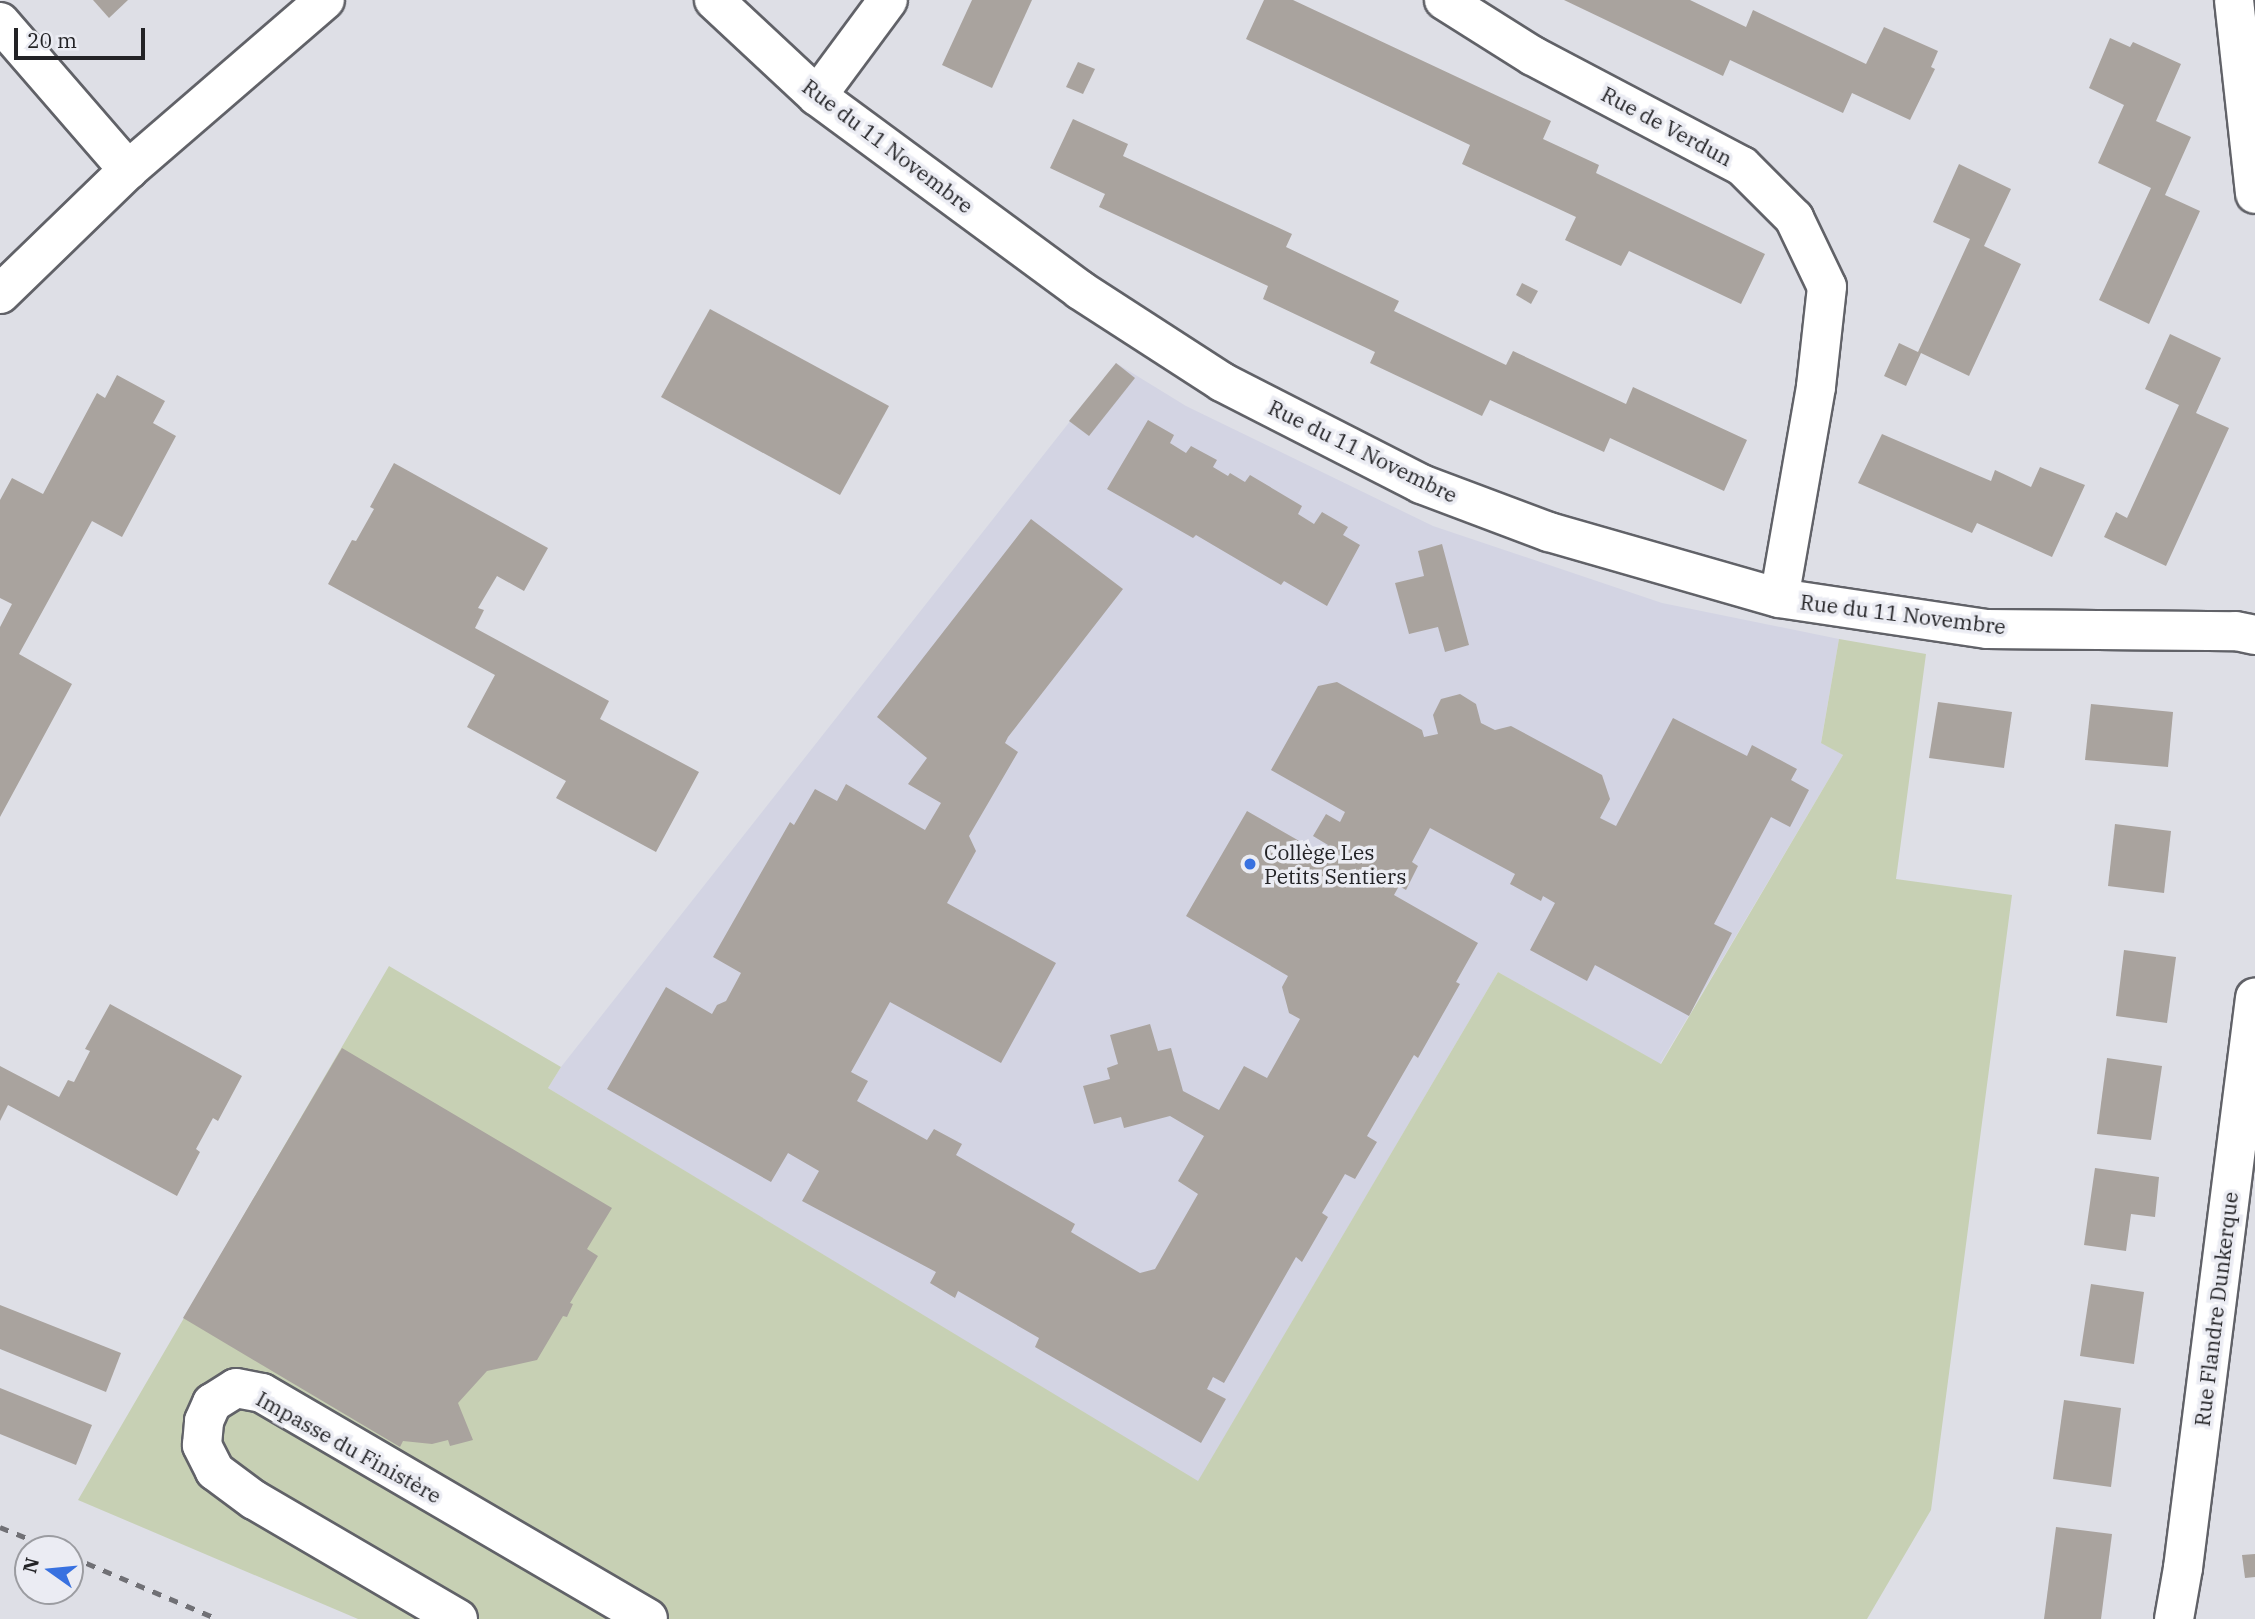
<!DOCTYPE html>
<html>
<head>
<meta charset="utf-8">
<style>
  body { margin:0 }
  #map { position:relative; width:2255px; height:1619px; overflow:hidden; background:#dedfe6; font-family:"IBM Plex Serif",serif }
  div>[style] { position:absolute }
  .built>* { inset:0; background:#d3d4e3 }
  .green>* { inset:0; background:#c7d0b4 }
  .building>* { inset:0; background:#a9a39e }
  .roads { filter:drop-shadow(2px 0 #616268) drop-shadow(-2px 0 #616268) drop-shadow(0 2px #616268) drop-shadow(0 -2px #616268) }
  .street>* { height:38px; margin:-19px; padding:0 19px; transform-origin:19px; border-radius:19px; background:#fff }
  .secondary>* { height:38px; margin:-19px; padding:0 19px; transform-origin:19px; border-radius:19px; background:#fff }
  .rail>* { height:5px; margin-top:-2.5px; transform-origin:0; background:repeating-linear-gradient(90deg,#707075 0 9px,transparent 0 18px) }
  .dots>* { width:19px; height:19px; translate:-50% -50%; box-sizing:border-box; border:4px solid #ebecf3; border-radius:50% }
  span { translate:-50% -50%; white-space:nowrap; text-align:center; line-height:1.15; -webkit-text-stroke:7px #ebecf3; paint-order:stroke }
  .street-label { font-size:21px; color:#232326 }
  .poi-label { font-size:21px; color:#232326 }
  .left { translate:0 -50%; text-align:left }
  .north { position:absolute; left:14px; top:1535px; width:70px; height:70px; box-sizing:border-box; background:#ebecf3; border:2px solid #9b9ca1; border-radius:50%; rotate:285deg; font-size:19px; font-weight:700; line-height:28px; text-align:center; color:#232326 }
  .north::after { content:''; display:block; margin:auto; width:24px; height:32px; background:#3871e0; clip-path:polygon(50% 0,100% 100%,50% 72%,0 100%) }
  .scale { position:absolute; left:14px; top:28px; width:131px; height:32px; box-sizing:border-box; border:4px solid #232326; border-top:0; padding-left:9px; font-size:21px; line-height:24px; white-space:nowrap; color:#232326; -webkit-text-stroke:5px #ebecf3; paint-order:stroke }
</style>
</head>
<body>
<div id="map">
  <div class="built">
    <i style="clip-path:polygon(1116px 363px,1186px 406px,1433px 526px,1662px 603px,1839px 639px,1821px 742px,1843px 755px,1660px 1064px,1498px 972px,1198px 1482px,548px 1088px,561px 1067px)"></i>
  </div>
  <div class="green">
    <i style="clip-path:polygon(1839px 639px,1926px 654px,1896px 879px,2012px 895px,1931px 1510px,1867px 1619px,358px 1619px,78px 1500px,389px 966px,561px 1067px,548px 1088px,1198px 1481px,1498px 972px,1661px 1064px,1843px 755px,1821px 743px)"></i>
  </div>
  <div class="building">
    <i style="clip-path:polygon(93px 0,128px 0,109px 18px)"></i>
    <i style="clip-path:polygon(972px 0,1032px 0,992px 88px,942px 65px)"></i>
    <i style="clip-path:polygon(1264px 0,1293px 0,1551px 121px,1543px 139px,1599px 165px,1596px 173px,1765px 254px,1741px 304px,1629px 251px,1621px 266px,1565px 240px,1576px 217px,1462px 164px,1470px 145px,1246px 39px)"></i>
    <i style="clip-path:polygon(1564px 0,1690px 0,1746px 27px,1753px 10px,1866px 64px,1884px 27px,1938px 51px,1931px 67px,1935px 69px,1910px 120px,1852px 93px,1843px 113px,1730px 60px,1723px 76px)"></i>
    <i style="clip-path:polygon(2110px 38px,2130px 47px,2133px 42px,2181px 64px,2156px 121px,2191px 137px,2165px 195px,2200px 211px,2149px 324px,2099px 300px,2151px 188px,2098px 163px,2124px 105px,2089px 88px)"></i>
    <i style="clip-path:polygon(1078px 62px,1095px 69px,1083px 94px,1066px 87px)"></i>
    <i style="clip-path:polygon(1073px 119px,1128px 144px,1123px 156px,1292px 234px,1286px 247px,1399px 301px,1394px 311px,1506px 365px,1513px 351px,1626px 404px,1633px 387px,1747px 440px,1724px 491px,1610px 438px,1604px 452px,1490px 400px,1482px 416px,1370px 363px,1375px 352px,1263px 299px,1268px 286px,1099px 207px,1105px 194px,1050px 168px)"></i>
    <i style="clip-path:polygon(1959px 164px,2011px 189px,1984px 246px,2021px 264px,1969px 376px,1921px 353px,1906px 386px,1884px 376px,1899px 343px,1918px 352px,1970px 239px,1933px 222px)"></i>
    <i style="clip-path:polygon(1522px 283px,1538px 291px,1531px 304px,1516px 295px)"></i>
    <i style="clip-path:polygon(710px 309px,889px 406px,840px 495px,661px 397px)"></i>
    <i style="clip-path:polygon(2170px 334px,2221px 358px,2196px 413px,2229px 428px,2166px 566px,2104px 537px,2116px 512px,2127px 518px,2179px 405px,2145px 389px)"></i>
    <i style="clip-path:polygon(1116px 363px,1135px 378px,1089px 436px,1069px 421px)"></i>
    <i style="clip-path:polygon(117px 375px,165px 401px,153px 423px,176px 436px,122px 537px,92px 521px,19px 654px,72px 684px,0 817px,0 627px,12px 604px,0 598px,0 500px,12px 478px,43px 494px,97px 393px,105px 398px)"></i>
    <i style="clip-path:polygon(1148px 420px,1174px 435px,1170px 443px,1186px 453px,1191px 446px,1217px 460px,1213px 467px,1228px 476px,1230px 473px,1245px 482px,1250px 475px,1302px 506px,1298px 514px,1314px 524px,1322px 512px,1348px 527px,1343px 535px,1360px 545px,1327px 606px,1284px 581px,1281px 585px,1196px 535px,1193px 538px,1107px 489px)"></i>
    <i style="clip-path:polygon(1882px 434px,1991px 481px,1995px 470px,2031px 487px,2040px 467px,2085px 485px,2052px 557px,1977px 523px,1972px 533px,1858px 483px)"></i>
    <i style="clip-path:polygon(394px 463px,548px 548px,524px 591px,497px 576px,478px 608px,484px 610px,475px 628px,609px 701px,600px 719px,699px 772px,656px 852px,556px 798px,566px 781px,467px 727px,495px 675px,328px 584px,352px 540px,356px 541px,374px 509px,370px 507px)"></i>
    <i style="clip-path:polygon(1031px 519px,1123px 589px,1008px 737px,1005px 743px,1018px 752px,969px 836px,976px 851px,947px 903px,1056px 963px,1001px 1063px,890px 1002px,851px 1072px,868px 1081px,857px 1101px,927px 1140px,934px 1129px,962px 1144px,956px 1155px,1075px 1224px,1071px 1232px,1140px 1273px,1155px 1269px,1198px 1194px,1178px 1181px,1204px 1136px,1170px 1116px,1124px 1128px,1121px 1117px,1094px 1124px,1083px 1086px,1110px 1079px,1107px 1068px,1118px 1064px,1110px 1035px,1150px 1024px,1158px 1051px,1171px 1048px,1183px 1091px,1219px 1110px,1244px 1066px,1267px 1078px,1300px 1019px,1289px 1013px,1282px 987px,1288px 976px,1186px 916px,1247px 811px,1322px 854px,1328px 845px,1313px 836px,1326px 814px,1340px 822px,1345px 812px,1271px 770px,1318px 686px,1337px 682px,1422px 730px,1424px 737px,1438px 734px,1433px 715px,1441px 699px,1460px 694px,1476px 704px,1481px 723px,1495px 730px,1511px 726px,1602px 775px,1610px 799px,1600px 818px,1616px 826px,1673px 718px,1747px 756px,1752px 745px,1797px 769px,1791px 780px,1809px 790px,1790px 827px,1771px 817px,1714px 924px,1732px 933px,1689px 1016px,1595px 965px,1587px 981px,1530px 950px,1555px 903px,1543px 896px,1541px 901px,1510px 884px,1515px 874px,1430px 828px,1412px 862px,1418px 866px,1406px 890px,1399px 886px,1394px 895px,1478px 943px,1456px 982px,1460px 984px,1418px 1058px,1414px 1055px,1367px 1136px,1377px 1142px,1355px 1179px,1345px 1174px,1322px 1213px,1328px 1217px,1302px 1262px,1296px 1257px,1224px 1383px,1213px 1377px,1207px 1389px,1226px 1399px,1201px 1443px,1035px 1347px,1039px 1338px,958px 1291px,955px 1298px,930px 1283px,936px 1272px,802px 1201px,819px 1171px,788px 1153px,771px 1182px,607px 1089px,666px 987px,712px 1014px,717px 1005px,726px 1001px,741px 973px,713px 957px,790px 822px,794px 825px,815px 789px,837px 801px,846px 784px,925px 830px,941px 803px,908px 784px,927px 758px,877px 717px)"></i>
    <i style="clip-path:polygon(1442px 544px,1469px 645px,1445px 652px,1438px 627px,1409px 634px,1395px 583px,1424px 576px,1418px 551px)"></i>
    <i style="clip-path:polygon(1938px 702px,2012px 712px,2004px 768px,1929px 758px)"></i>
    <i style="clip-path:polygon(2091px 704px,2173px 712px,2168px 767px,2085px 760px)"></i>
    <i style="clip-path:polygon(2115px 824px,2171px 831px,2164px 893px,2108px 886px)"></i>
    <i style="clip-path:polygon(2124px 950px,2176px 957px,2167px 1023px,2116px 1016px)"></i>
    <i style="clip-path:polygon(110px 1004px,242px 1076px,218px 1121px,213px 1118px,196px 1149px,200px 1152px,177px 1196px,8px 1105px,0 1121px,0 1066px,59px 1097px,68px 1080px,74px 1082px,90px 1051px,85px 1049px)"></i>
    <i style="clip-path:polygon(342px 1048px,612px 1208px,587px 1249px,598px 1256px,570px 1303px,573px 1304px,567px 1317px,563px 1316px,537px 1360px,487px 1371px,458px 1403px,473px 1440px,450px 1446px,448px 1440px,432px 1444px,403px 1441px,400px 1447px,183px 1318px)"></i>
    <i style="clip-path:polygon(2107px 1058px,2162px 1066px,2151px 1140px,2097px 1134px)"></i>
    <i style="clip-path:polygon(2095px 1168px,2159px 1177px,2155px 1217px,2131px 1214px,2126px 1251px,2084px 1245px)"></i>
    <i style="clip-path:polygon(2091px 1284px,2144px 1292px,2134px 1364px,2080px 1356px)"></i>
    <i style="clip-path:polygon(0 1305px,121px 1353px,106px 1392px,0 1349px)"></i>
    <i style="clip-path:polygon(0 1388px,92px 1425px,76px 1465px,0 1434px)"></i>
    <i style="clip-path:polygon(2064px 1400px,2121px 1408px,2111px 1487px,2053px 1479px)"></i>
    <i style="clip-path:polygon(2056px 1527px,2112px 1534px,2101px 1619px,2044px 1619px)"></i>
    <i style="clip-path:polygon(2255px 1554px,2255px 1577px,2245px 1578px,2242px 1555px)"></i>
  </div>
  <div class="roads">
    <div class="street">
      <i style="left:714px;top:0;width:141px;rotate:43deg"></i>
      <i style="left:817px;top:96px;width:327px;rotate:36.4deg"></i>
      <i style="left:1080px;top:290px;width:169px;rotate:32.9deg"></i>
      <i style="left:1222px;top:382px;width:224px;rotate:27.1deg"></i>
      <i style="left:1421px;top:484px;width:137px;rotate:20.6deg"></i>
      <i style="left:1549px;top:532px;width:239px;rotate:16deg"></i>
      <i style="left:1779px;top:598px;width:210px;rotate:8.5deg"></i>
      <i style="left:1987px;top:629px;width:249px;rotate:0.5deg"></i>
      <i style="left:2236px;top:631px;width:19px;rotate:12deg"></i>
      <i style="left:1444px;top:0;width:105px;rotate:32.2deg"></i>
      <i style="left:1533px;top:56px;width:236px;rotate:27.8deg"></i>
      <i style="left:1742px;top:166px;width:74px;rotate:45deg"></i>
      <i style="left:1794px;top:218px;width:76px;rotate:64.4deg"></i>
      <i style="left:1827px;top:287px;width:101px;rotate:96.3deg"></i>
      <i style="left:1816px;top:387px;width:214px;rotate:99.9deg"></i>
      <i style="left:2234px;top:0;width:195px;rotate:83.8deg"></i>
      <i style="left:0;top:22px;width:196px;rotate:49.1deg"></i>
      <i style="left:817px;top:96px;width:119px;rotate:-53.5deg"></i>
      <i style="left:458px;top:1619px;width:236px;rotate:-149.7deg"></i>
      <i style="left:254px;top:1500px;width:49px;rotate:-143.4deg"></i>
      <i style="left:215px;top:1471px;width:29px;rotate:-117deg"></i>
      <i style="left:202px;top:1445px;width:24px;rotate:-85deg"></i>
      <i style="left:204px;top:1421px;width:20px;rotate:-66deg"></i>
      <i style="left:212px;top:1403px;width:28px;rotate:-32deg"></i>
      <i style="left:236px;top:1388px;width:26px;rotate:11deg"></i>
      <i style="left:262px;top:1393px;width:447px;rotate:30.3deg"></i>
      <i style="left:2174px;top:1619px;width:52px;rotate:-80deg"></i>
      <i style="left:2183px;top:1568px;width:575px;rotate:-82.8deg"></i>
    </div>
    <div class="secondary">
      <i style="left:0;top:294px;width:178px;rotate:-44.1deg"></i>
      <i style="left:128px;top:170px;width:260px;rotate:-40.8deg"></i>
    </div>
  </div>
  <div class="rail">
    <i style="left:0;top:1527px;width:58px;rotate:22.2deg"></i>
    <i style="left:70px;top:1556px;width:161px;rotate:23.1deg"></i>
  </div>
  <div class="dots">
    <i style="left:1250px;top:864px;background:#3871e0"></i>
  </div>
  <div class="street-label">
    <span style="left:1667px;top:126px;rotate:28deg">Rue de Verdun</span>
    <span style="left:888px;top:146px;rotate:37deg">Rue du 11 Novembre</span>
    <span style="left:1363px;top:451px;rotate:26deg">Rue du 11 Novembre</span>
    <span style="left:1903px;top:614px;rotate:7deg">Rue du 11 Novembre</span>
    <span style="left:2216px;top:1309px;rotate:-83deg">Rue Flandre Dunkerque</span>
    <span style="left:349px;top:1447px;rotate:29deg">Impasse du Finistère</span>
  </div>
  <div class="poi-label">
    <span class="left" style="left:1264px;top:864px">Collège Les<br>Petits Sentiers</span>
  </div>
  <div class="north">N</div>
  <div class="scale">20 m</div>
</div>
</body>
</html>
